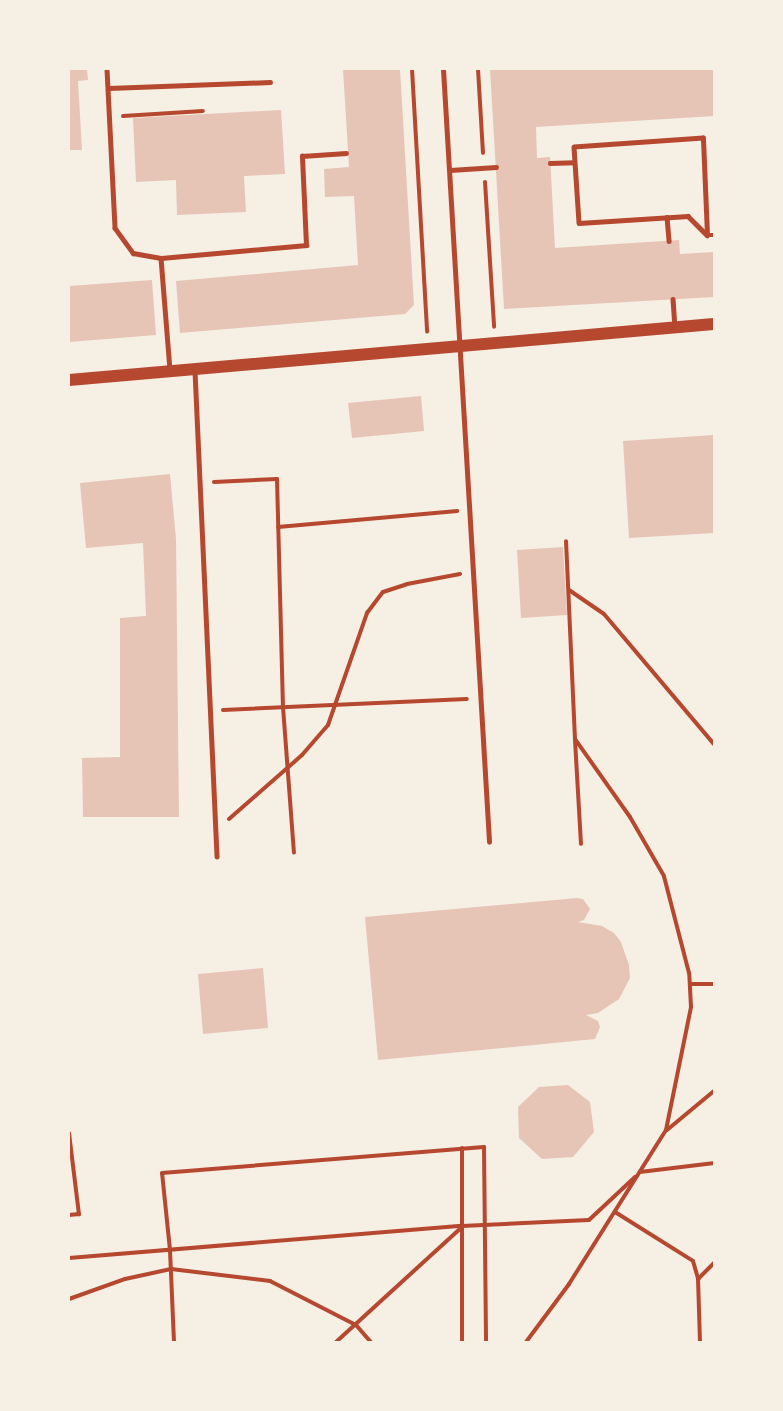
<!DOCTYPE html>
<html>
<head>
<meta charset="utf-8">
<style>
  body { margin:0 }
  #map { position:relative; width:783px; height:1411px; overflow:hidden; background:#f6efe4; font-family:"Times New Roman",serif }
  div>[style] { position:absolute }
  .building>* { inset:0; background:#e6c5b7 }
  .path>* { height:4px; margin:-2px; padding:0 2px; transform-origin:2px; border-radius:2px; background:#b5482f }
  .service>* { height:4.5px; margin:-2.25px; padding:0 2.25px; transform-origin:2.25px; border-radius:2.25px; background:#b5482f }
  .pedestrian>* { height:5px; margin:-2.5px; padding:0 2.5px; transform-origin:2.5px; border-radius:2.5px; background:#b5482f }
  .secondary>* { height:12px; margin:-6px; padding:0 6px; transform-origin:6px; border-radius:6px; background:#b5482f }
  span { translate:-50% -50%; white-space:nowrap; text-align:center; line-height:1.15; -webkit-text-stroke:4.5px #f6efe4; paint-order:stroke }
  .frame { position:absolute; inset:0; border:70px solid #f6efe4; pointer-events:none }
</style>
</head>
<body>
<div id="map">
  <div class="building">
    <i style="clip-path:polygon(69px 69px,87px 69px,88px 80px,78px 81px,82px 150px,69px 150px)"></i>
    <i style="clip-path:polygon(343px 69px,400px 69px,414px 305px,405px 314px,180px 333px,176px 281px,358px 265px,354px 196px,325px 197px,324px 169px,349px 167px)"></i>
    <i style="clip-path:polygon(490px 69px,714px 69px,714px 116px,536px 127px,537px 158px,550px 157px,555px 248px,679px 240px,680px 254px,714px 252px,714px 297px,504px 309px)"></i>
    <i style="clip-path:polygon(281px 110px,285px 174px,244px 176px,246px 212px,177px 215px,176px 180px,136px 182px,133px 118px)"></i>
    <i style="clip-path:polygon(152px 280px,156px 335px,69px 342px,69px 286px)"></i>
    <i style="clip-path:polygon(421px 396px,424px 431px,352px 438px,348px 403px)"></i>
    <i style="clip-path:polygon(714px 435px,714px 533px,629px 538px,623px 441px)"></i>
    <i style="clip-path:polygon(170px 474px,176px 539px,179px 817px,83px 817px,82px 758px,120px 757px,120px 618px,146px 616px,143px 543px,86px 548px,80px 483px)"></i>
    <i style="clip-path:polygon(563px 547px,567px 615px,521px 618px,517px 550px)"></i>
    <i style="clip-path:polygon(577px 898px,583px 899px,590px 909px,584px 920px,578px 922px,602px 926px,614px 933px,621px 942px,629px 965px,630px 978px,619px 999px,598px 1013px,586px 1015px,598px 1021px,600px 1027px,595px 1039px,378px 1060px,365px 917px)"></i>
    <i style="clip-path:polygon(263px 968px,268px 1028px,203px 1034px,198px 974px)"></i>
    <i style="clip-path:polygon(568px 1085px,590px 1102px,594px 1132px,573px 1157px,542px 1159px,519px 1138px,518px 1107px,539px 1087px)"></i>
  </div>
  <div class="path">
    <i style="left:412px;top:69px;width:263px;rotate:86.7deg"></i>
    <i style="left:478px;top:69px;width:84px;rotate:86.6deg"></i>
    <i style="left:123px;top:116px;width:80px;rotate:-3.6deg"></i>
    <i style="left:485px;top:182px;width:145px;rotate:86.4deg"></i>
    <i style="left:214px;top:482px;width:63px;rotate:-2.7deg"></i>
    <i style="left:277px;top:479px;width:228px;rotate:88.5deg"></i>
    <i style="left:283px;top:707px;width:146px;rotate:85.7deg"></i>
    <i style="left:278px;top:527px;width:180px;rotate:-5.1deg"></i>
    <i style="left:569px;top:590px;width:42px;rotate:34.4deg"></i>
    <i style="left:604px;top:614px;width:170px;rotate:49.8deg"></i>
    <i style="left:223px;top:710px;width:244px;rotate:-2.6deg"></i>
    <i style="left:575px;top:740px;width:104px;rotate:86.7deg"></i>
    <i style="left:229px;top:819px;width:97px;rotate:-41.2deg"></i>
    <i style="left:302px;top:755px;width:40px;rotate:-49deg"></i>
    <i style="left:328px;top:725px;width:119px;rotate:-70.8deg"></i>
    <i style="left:367px;top:613px;width:26px;rotate:-53deg"></i>
    <i style="left:383px;top:592px;width:25px;rotate:-18deg"></i>
    <i style="left:407px;top:584px;width:54px;rotate:-10.7deg"></i>
    <i style="left:690px;top:984px;width:24px"></i>
    <i style="left:667px;top:1130px;width:61px;rotate:-39.7deg"></i>
    <i style="left:69px;top:1133px;width:82px;rotate:83deg"></i>
    <i style="left:79px;top:1214px;width:10px;rotate:174deg"></i>
    <i style="left:462px;top:1148px;width:194px;rotate:90deg"></i>
    <i style="left:640px;top:1172px;width:75px;rotate:-6.9deg"></i>
    <i style="left:615px;top:1212px;width:92px;rotate:32.1deg"></i>
    <i style="left:693px;top:1261px;width:19px;rotate:74deg"></i>
    <i style="left:69px;top:1258px;width:394px;rotate:-4.7deg"></i>
    <i style="left:462px;top:1226px;width:127px;rotate:-2.7deg"></i>
    <i style="left:589px;top:1220px;width:63px;rotate:-43.1deg"></i>
    <i style="left:69px;top:1299px;width:59px;rotate:-19.7deg"></i>
    <i style="left:125px;top:1279px;width:47px;rotate:-12.3deg"></i>
    <i style="left:171px;top:1269px;width:100px;rotate:6.9deg"></i>
    <i style="left:270px;top:1281px;width:97px;rotate:27.1deg"></i>
    <i style="left:356px;top:1325px;width:23px;rotate:49deg"></i>
    <i style="left:174px;top:1342px;width:92px;rotate:-92.5deg"></i>
    <i style="left:170px;top:1250px;width:77px;rotate:-95.9deg"></i>
    <i style="left:162px;top:1173px;width:323px;rotate:-4.6deg"></i>
    <i style="left:484px;top:1147px;width:195px;rotate:89.4deg"></i>
    <i style="left:336px;top:1342px;width:171px;rotate:-42.4deg"></i>
    <i style="left:526px;top:1342px;width:72px;rotate:-53.4deg"></i>
    <i style="left:569px;top:1284px;width:182px;rotate:-57.8deg"></i>
    <i style="left:666px;top:1130px;width:126px;rotate:-78.5deg"></i>
    <i style="left:691px;top:1007px;width:34px;rotate:-93deg"></i>
    <i style="left:689px;top:973px;width:100px;rotate:-104.5deg"></i>
    <i style="left:664px;top:876px;width:68px;rotate:-120deg"></i>
    <i style="left:630px;top:817px;width:95px;rotate:-125.2deg"></i>
    <i style="left:575px;top:739px;width:198px;rotate:-92.6deg"></i>
    <i style="left:700px;top:1342px;width:63px;rotate:-91.8deg"></i>
    <i style="left:698px;top:1279px;width:23px;rotate:-45deg"></i>
  </div>
  <div class="service">
    <i style="left:107px;top:69px;width:159px;rotate:87.1deg"></i>
    <i style="left:115px;top:228px;width:31px;rotate:54deg"></i>
    <i style="left:133px;top:253px;width:28px;rotate:10deg"></i>
    <i style="left:161px;top:258px;width:146px;rotate:-5.1deg"></i>
    <i style="left:306px;top:245px;width:89px;rotate:-92.6deg"></i>
    <i style="left:302px;top:156px;width:44px;rotate:-3.9deg"></i>
    <i style="left:109px;top:88px;width:161px;rotate:-2.1deg"></i>
    <i style="left:550px;top:163px;width:24px;rotate:-2deg"></i>
    <i style="left:450px;top:170px;width:46px;rotate:-3.7deg"></i>
    <i style="left:667px;top:217px;width:24px;rotate:85deg"></i>
    <i style="left:707px;top:235px;width:97px;rotate:-92.4deg"></i>
    <i style="left:703px;top:138px;width:129px;rotate:176deg"></i>
    <i style="left:574px;top:147px;width:76px;rotate:86.2deg"></i>
    <i style="left:579px;top:223px;width:109px;rotate:-3.7deg"></i>
    <i style="left:688px;top:216px;width:27px;rotate:45deg"></i>
    <i style="left:707px;top:235px;width:7px"></i>
    <i style="left:161px;top:258px;width:111px;rotate:85.4deg"></i>
    <i style="left:673px;top:299px;width:27px;rotate:86deg"></i>
    <i style="left:195px;top:371px;width:486px;rotate:87.4deg"></i>
  </div>
  <div class="pedestrian">
    <i style="left:443px;top:69px;width:774px;rotate:86.59deg"></i>
  </div>
  <div class="secondary">
    <i style="left:69px;top:380px;width:647px;rotate:-4.96deg"></i>
  </div>
  <div class="frame"></div>
</div>
</body>
</html>
